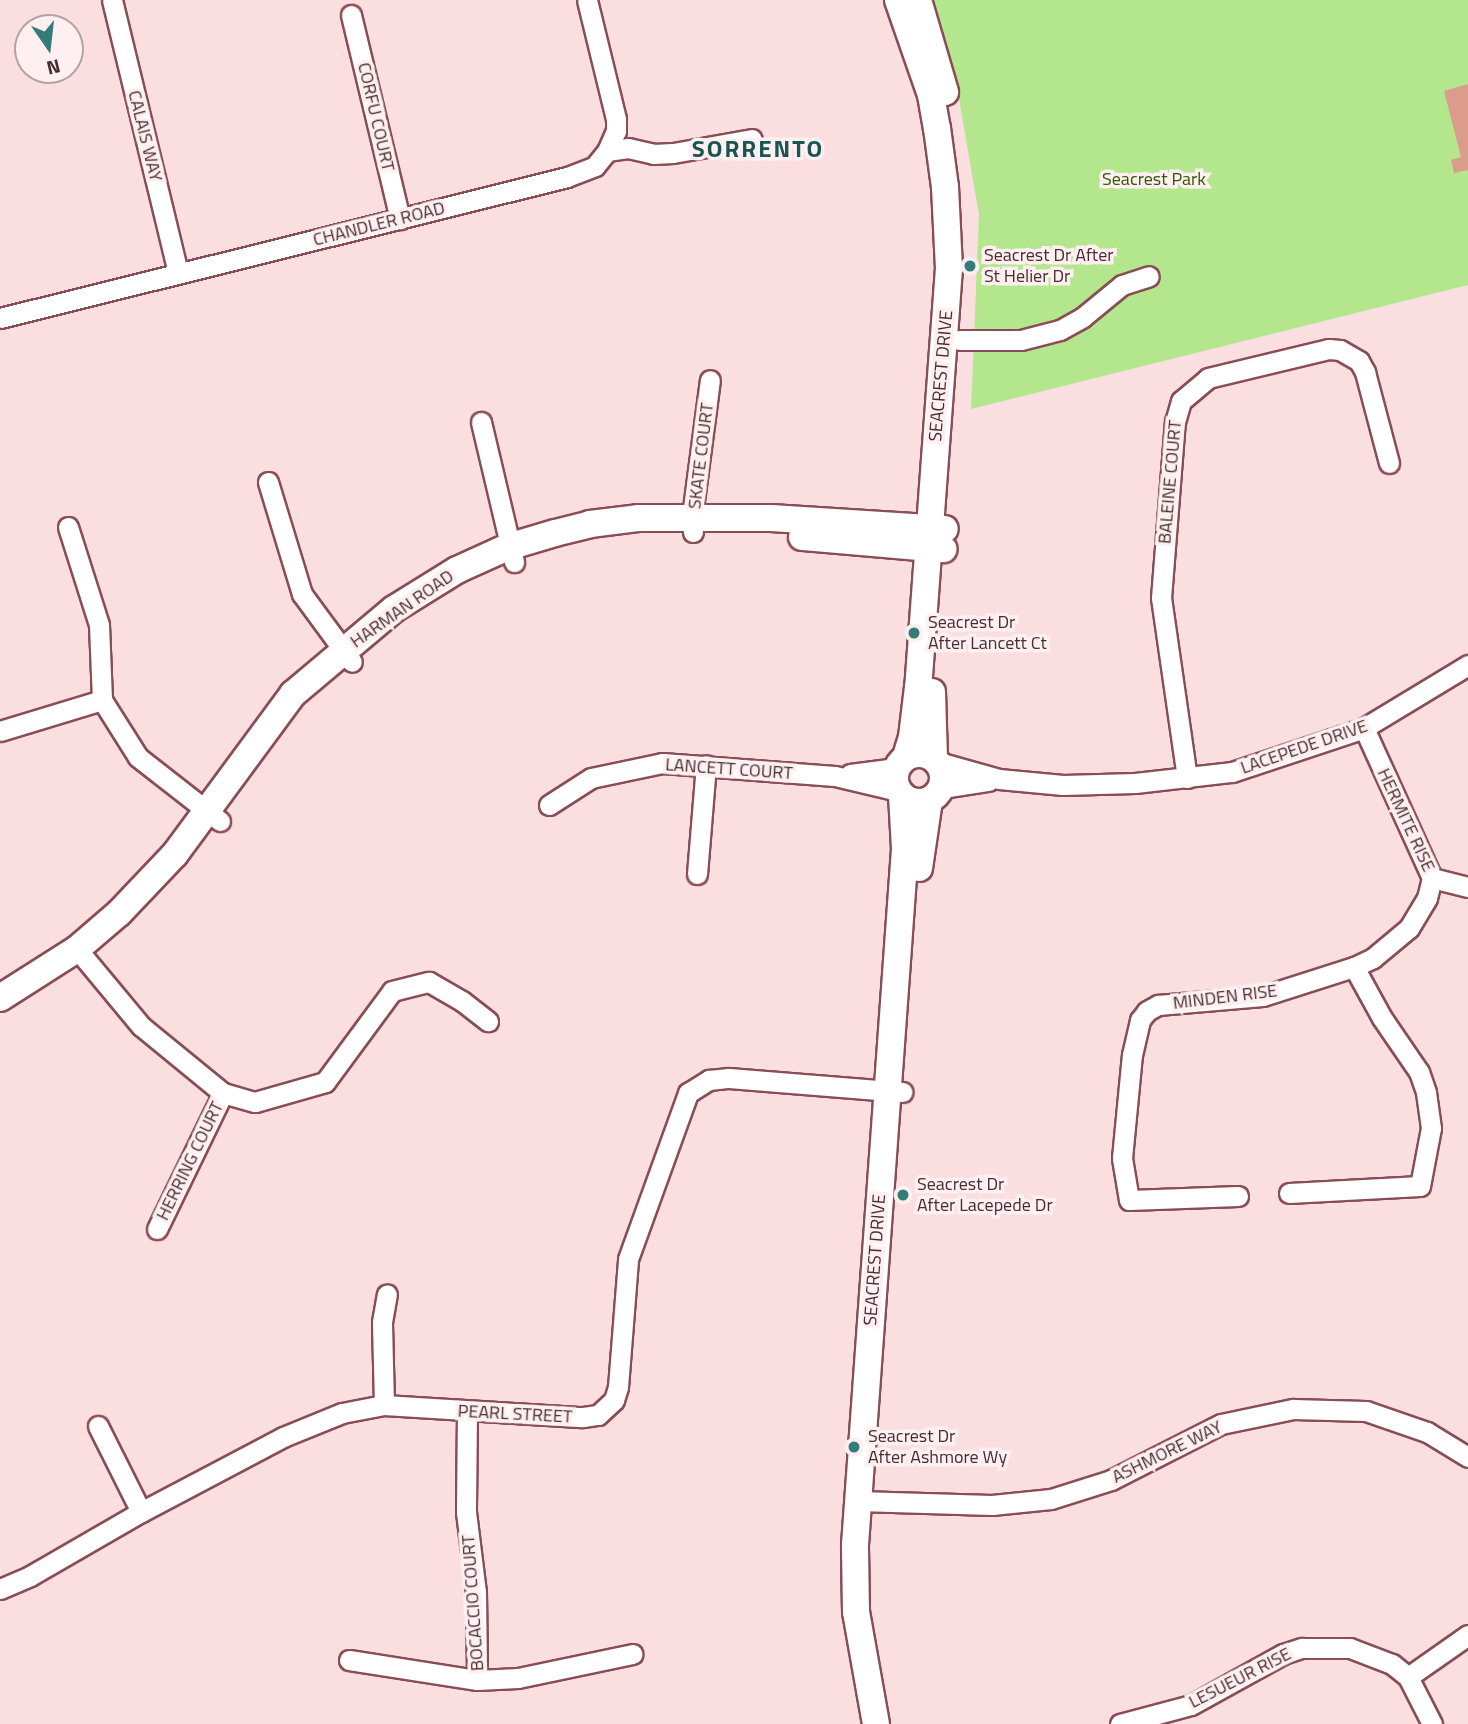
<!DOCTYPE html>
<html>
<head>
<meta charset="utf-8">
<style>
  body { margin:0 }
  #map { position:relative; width:1468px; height:1724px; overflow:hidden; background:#fbdee0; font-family:"Titillium Web",sans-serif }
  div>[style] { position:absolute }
  .green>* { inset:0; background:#b4e68d }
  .building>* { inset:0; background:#db9b8d }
  .roads { filter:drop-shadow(2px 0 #894d55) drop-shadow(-2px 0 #894d55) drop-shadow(0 2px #894d55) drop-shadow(0 -2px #894d55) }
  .street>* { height:19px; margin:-9.5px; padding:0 9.5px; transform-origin:9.5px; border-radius:9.5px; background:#fff }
  .secondary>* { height:26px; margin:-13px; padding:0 13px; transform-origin:13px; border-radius:13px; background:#fff }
  .secondary>.ring { margin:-13px; padding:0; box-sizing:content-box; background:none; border:26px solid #fff; border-radius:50% }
  .dots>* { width:19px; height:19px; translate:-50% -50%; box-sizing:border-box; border:4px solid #feeff0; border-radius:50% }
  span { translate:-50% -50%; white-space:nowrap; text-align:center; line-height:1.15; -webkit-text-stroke:7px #feeff0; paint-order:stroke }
  .street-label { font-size:18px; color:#482d30 }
  .park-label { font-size:18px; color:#315601 }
  .poi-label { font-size:18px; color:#482d30 }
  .left { translate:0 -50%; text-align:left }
  .district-label { font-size:24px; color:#195553; font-weight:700; letter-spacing:2px }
  .north { position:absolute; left:14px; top:14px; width:70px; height:70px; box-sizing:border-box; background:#feeff0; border:2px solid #b5a1a3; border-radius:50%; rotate:166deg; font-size:19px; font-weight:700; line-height:28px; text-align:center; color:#482d30 }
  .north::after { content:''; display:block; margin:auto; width:24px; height:32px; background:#337c7a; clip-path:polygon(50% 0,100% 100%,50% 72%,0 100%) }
</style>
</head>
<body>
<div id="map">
  <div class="green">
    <i style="clip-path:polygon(934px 0,1468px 0,1468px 285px,971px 409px,979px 215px,958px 93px)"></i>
  </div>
  <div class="building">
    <i style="clip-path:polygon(1468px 84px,1468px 170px,1454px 173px,1451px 160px,1461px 157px,1444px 91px)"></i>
  </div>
  <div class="roads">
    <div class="street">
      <i style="left:112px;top:0;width:281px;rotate:76.4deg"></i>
      <i style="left:351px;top:15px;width:210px;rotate:76.5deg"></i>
      <i style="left:607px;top:151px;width:21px;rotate:-8deg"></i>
      <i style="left:628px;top:148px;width:26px;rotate:13deg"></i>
      <i style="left:653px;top:154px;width:20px;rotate:-3deg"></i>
      <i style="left:673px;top:153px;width:80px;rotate:-10deg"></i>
      <i style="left:0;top:318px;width:584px;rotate:-13.96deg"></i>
      <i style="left:567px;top:177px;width:30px;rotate:-21deg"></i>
      <i style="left:595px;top:166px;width:19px;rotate:-51deg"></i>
      <i style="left:607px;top:151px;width:22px;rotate:-66deg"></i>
      <i style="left:616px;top:131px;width:12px;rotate:-90deg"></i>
      <i style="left:616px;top:119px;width:122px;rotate:-103.7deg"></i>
      <i style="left:959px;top:340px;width:62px"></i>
      <i style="left:1021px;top:340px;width:40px;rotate:-14.4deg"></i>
      <i style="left:1060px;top:330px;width:26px;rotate:-29deg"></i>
      <i style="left:1083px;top:317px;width:50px;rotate:-39.4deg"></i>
      <i style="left:1122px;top:285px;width:28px;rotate:-18deg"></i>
      <i style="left:481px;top:422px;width:144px;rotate:76.7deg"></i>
      <i style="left:268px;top:482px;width:117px;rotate:73.1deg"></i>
      <i style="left:302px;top:594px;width:84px;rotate:53.7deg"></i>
      <i style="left:68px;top:527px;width:103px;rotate:72.4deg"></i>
      <i style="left:99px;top:625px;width:75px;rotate:87.7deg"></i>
      <i style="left:102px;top:700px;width:67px;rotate:57.7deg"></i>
      <i style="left:138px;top:757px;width:104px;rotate:38deg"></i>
      <i style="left:693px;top:532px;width:16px;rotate:-94deg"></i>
      <i style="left:692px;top:516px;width:137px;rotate:-82.5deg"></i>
      <i style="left:1364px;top:728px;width:165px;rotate:65.6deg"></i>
      <i style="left:1432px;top:878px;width:37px;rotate:14deg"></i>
      <i style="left:0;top:731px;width:107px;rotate:-16.9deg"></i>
      <i style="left:938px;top:762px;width:63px;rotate:15.6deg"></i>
      <i style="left:999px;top:779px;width:64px;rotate:5.4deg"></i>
      <i style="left:1063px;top:785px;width:72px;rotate:-1.6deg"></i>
      <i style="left:1135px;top:783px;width:98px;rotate:-6.5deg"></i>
      <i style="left:1232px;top:772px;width:139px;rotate:-18.4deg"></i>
      <i style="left:1364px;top:728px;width:122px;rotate:-31.2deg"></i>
      <i style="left:850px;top:774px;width:47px;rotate:-7.3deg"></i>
      <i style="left:1187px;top:778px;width:182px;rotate:-98.2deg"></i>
      <i style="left:1161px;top:598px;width:177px;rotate:-85.5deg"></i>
      <i style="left:1175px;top:422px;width:22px;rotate:-74deg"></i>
      <i style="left:1181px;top:401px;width:35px;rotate:-40deg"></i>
      <i style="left:1208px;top:378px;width:124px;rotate:-13.5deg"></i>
      <i style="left:1329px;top:349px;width:11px;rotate:5deg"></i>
      <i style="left:1340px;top:350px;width:22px;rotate:30deg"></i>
      <i style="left:1359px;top:361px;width:13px;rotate:61deg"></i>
      <i style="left:1365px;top:372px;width:94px;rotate:75.2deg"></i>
      <i style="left:942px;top:788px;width:47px;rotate:-8.7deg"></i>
      <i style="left:549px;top:805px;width:50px;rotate:-32.7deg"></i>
      <i style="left:591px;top:778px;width:73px;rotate:-11.9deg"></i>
      <i style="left:662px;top:763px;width:173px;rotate:4.3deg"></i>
      <i style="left:835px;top:776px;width:65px;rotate:13.4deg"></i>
      <i style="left:697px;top:874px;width:109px;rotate:-85.3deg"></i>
      <i style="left:77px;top:949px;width:100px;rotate:50.3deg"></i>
      <i style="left:141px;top:1026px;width:106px;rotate:39.3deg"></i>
      <i style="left:223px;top:1093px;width:33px;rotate:16deg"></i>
      <i style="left:255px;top:1102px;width:73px;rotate:-15.9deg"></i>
      <i style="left:325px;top:1082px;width:113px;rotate:-53.6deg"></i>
      <i style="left:392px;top:991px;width:38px;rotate:-14deg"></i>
      <i style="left:429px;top:982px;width:38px;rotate:30deg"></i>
      <i style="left:462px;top:1001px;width:33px;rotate:38deg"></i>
      <i style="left:1289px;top:1193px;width:131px;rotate:-3.1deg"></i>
      <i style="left:1420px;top:1186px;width:59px;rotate:-79.3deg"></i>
      <i style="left:1431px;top:1128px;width:36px;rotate:-98deg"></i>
      <i style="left:1426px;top:1092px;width:21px;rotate:-109deg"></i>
      <i style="left:1419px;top:1072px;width:65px;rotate:-124.4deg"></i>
      <i style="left:1382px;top:1018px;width:58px;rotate:-118.8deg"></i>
      <i style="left:1238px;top:1196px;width:109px;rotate:177.9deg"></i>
      <i style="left:1129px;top:1200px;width:43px;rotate:-99.5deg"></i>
      <i style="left:1122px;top:1158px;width:103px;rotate:-84.5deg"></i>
      <i style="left:1132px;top:1055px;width:36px;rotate:-77deg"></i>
      <i style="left:1140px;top:1020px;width:11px;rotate:-52deg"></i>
      <i style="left:1147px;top:1011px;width:13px;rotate:-29deg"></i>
      <i style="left:1158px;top:1005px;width:105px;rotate:-4.9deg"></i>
      <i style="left:1263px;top:996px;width:96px;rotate:-17.7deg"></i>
      <i style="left:1354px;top:967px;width:21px;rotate:-25deg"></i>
      <i style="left:1373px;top:958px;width:47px;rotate:-39.8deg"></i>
      <i style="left:1409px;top:928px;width:35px;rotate:-59deg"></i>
      <i style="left:1427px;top:898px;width:21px;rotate:-76deg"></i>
      <i style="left:157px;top:1229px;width:151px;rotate:-64.1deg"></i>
      <i style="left:384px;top:1405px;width:83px;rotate:-91.4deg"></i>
      <i style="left:382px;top:1322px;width:28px;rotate:-80deg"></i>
      <i style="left:467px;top:1412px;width:100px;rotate:90.6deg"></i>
      <i style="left:466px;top:1512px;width:81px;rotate:82.9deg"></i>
      <i style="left:476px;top:1592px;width:88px;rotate:89.3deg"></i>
      <i style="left:477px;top:1680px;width:41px;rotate:-2.8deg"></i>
      <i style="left:518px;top:1678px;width:117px;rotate:-11.8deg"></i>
      <i style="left:98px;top:1426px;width:96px;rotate:63.4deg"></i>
      <i style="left:858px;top:1501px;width:134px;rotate:1.7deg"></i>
      <i style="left:992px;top:1505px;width:59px;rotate:-5.8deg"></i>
      <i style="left:1051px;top:1499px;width:63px;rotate:-17.6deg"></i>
      <i style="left:1111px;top:1480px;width:123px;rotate:-27deg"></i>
      <i style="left:1221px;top:1424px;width:74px;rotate:-11.8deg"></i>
      <i style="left:1293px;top:1409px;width:73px;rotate:1.6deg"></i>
      <i style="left:1366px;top:1411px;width:65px;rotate:19deg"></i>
      <i style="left:1427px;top:1432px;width:48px;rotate:31.4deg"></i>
      <i style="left:0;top:1589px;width:33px;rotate:-23deg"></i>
      <i style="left:30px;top:1576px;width:128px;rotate:-30deg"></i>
      <i style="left:141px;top:1512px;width:161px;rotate:-27.8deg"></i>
      <i style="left:283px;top:1437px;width:64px;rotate:-22.1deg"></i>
      <i style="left:342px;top:1413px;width:43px;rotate:-10.8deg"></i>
      <i style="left:384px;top:1405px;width:199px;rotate:3.5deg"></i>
      <i style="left:583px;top:1417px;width:15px;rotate:-8deg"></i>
      <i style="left:598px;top:1415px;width:22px;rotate:-43deg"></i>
      <i style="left:614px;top:1400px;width:14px;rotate:-73deg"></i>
      <i style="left:618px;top:1387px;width:128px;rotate:-85.5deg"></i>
      <i style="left:628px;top:1259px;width:177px;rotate:-70.1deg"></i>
      <i style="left:688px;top:1093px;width:25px;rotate:-32deg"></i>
      <i style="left:709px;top:1080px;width:20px;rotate:-6deg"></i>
      <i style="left:729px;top:1078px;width:174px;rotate:4.6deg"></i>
      <i style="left:349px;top:1660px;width:130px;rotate:8.9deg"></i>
      <i style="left:1408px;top:1677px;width:53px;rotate:62.9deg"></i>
      <i style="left:1120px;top:1724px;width:73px;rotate:-15deg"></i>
      <i style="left:1191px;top:1705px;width:105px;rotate:-29deg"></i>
      <i style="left:1283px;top:1654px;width:20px;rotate:-18deg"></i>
      <i style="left:1302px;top:1648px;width:48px"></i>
      <i style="left:1350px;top:1648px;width:45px;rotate:20.9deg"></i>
      <i style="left:1392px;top:1664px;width:21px;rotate:39deg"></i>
      <i style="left:1408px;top:1677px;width:73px;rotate:-35deg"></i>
    </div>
    <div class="secondary">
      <i style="left:898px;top:0;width:101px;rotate:70.8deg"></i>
      <i style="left:931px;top:95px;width:34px;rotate:80deg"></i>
      <i style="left:937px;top:128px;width:60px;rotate:82.3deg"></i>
      <i style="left:945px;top:187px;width:81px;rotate:87.2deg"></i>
      <i style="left:949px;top:268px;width:420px;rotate:94.2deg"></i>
      <i style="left:918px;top:687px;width:50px;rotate:96.8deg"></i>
      <i style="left:912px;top:737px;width:21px;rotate:107deg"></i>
      <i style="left:918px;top:0;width:96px;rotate:73.6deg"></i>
      <i style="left:802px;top:537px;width:142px;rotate:4.9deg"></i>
      <i style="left:932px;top:692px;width:67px;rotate:88.3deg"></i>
      <i class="ring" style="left:895px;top:754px;width:22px;height:22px"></i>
      <i style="left:919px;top:868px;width:69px;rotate:-81.6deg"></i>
      <i style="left:0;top:998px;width:91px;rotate:-32.5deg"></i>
      <i style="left:77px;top:949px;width:55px;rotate:-40.6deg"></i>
      <i style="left:119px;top:913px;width:81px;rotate:-46.5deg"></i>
      <i style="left:175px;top:854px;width:199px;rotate:-53.6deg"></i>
      <i style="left:293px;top:694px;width:132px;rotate:-40.1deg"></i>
      <i style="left:394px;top:609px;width:74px;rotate:-31.8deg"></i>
      <i style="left:457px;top:570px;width:56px;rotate:-24.3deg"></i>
      <i style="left:508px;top:547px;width:49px;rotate:-16.6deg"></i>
      <i style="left:555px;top:533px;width:36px;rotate:-14deg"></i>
      <i style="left:590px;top:524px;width:48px;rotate:-7.1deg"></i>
      <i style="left:638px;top:518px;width:133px"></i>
      <i style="left:771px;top:518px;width:174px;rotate:3.6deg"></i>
      <i style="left:876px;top:1724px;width:114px;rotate:-100.1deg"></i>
      <i style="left:856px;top:1612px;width:67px;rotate:-90.9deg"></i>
      <i style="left:855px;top:1545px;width:698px;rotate:-85.89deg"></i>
      <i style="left:905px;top:849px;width:54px;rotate:-93.2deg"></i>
    </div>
  </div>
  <div class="dots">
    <i style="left:970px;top:266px;background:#337c7a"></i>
    <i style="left:914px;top:633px;background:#337c7a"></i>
    <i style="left:903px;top:1195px;background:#337c7a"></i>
    <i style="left:854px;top:1447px;background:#337c7a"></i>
  </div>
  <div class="street-label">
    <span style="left:376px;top:117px;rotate:77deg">CORFU COURT</span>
    <span style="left:145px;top:136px;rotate:76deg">CALAIS WAY</span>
    <span style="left:379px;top:224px;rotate:-14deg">CHANDLER ROAD</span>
    <span style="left:941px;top:376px;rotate:-85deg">SEACREST DRIVE</span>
    <span style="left:701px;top:456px;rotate:-83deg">SKATE COURT</span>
    <span style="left:1170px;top:482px;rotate:-85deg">BALEINE COURT</span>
    <span style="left:402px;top:609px;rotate:-35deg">HARMAN ROAD</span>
    <span style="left:1304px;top:747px;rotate:-19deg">LACEPEDE DRIVE</span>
    <span style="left:729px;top:769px;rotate:4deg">LANCETT COURT</span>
    <span style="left:1406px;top:820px;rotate:65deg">HERMITE RISE</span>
    <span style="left:1225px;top:997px;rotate:-7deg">MINDEN RISE</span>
    <span style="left:190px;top:1161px;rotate:-64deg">HERRING COURT</span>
    <span style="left:875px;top:1260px;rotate:-86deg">SEACREST DRIVE</span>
    <span style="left:515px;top:1414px;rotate:3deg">PEARL STREET</span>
    <span style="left:1167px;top:1452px;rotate:-26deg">ASHMORE WAY</span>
    <span style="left:473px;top:1603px;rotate:-94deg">BOCACCIO COURT</span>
    <span style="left:1240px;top:1678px;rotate:-27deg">LESUEUR RISE</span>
  </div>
  <div class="park-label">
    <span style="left:1154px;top:179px">Seacrest Park</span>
  </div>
  <div class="poi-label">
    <span class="left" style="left:984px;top:266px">Seacrest Dr After<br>St Helier Dr</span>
    <span class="left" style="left:928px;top:633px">Seacrest Dr<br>After Lancett Ct</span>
    <span class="left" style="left:917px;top:1195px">Seacrest Dr<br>After Lacepede Dr</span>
    <span class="left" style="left:868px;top:1447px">Seacrest Dr<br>After Ashmore Wy</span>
  </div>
  <div class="district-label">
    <span style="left:758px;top:149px">SORRENTO</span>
  </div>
  <div class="north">N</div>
</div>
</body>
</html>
